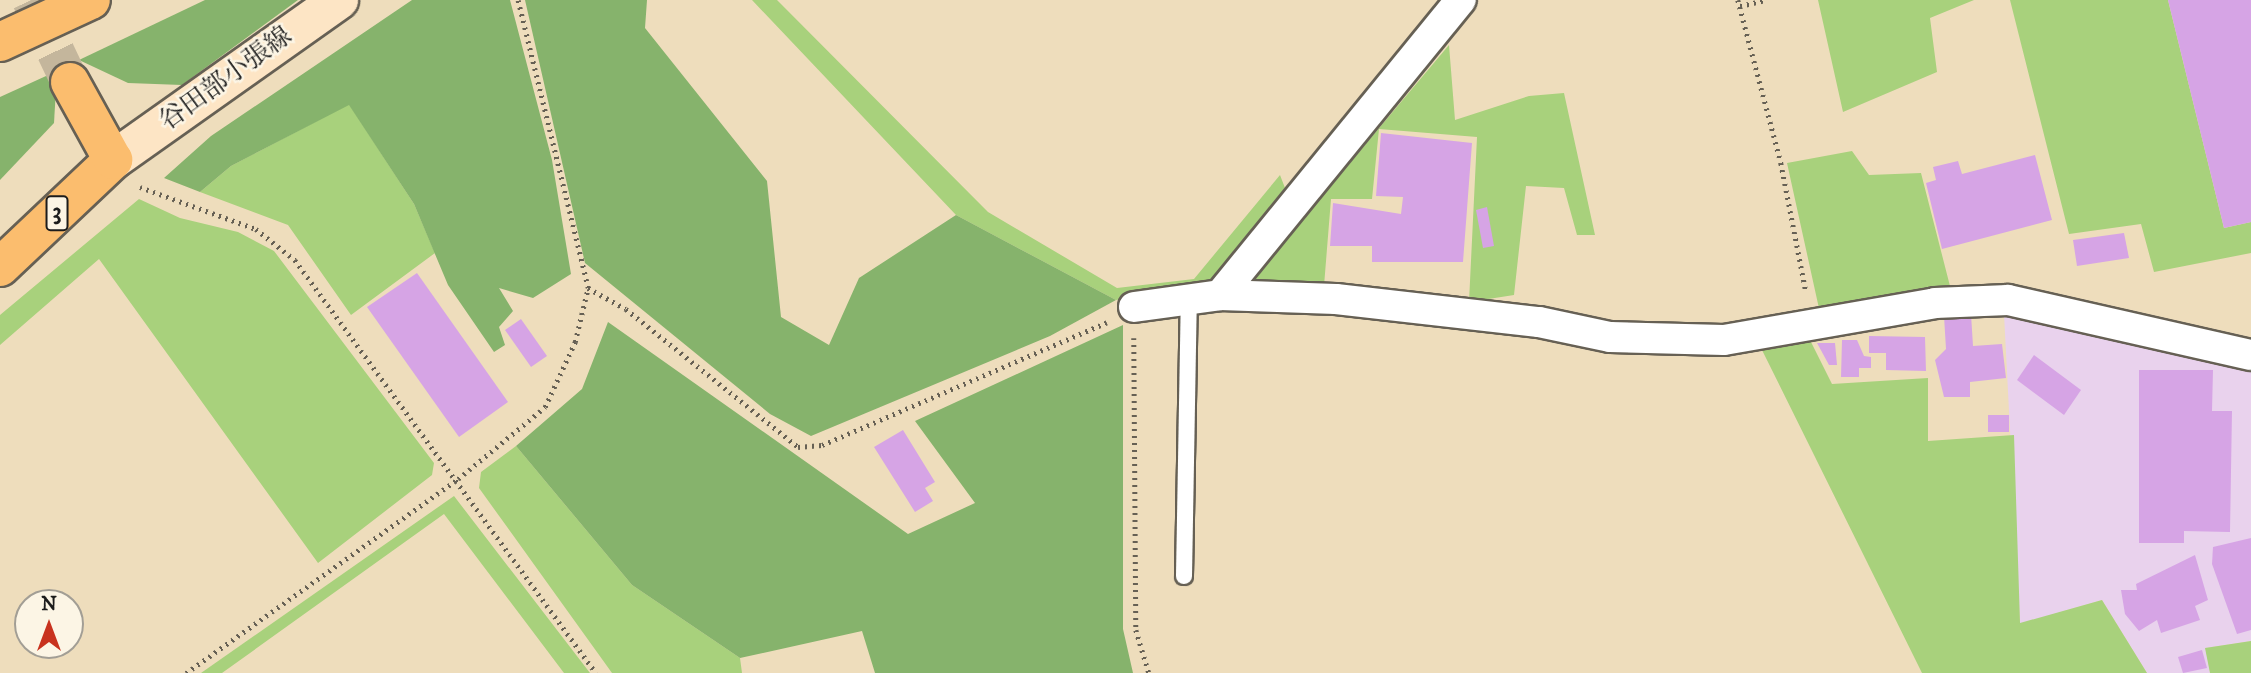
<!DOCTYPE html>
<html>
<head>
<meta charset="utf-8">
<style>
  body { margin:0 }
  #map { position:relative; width:2251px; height:673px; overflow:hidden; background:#eeddbc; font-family:"IM FELL DW Pica","Noto Serif JP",serif }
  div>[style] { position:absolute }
  .built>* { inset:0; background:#e9d2ed }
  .green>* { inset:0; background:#a8d17c }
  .forest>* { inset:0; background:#86b36c }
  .building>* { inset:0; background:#d6a4e5 }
  .primary-tunnel>* { height:38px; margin-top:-19px; transform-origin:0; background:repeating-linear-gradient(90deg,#c4b69c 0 38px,transparent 0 57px) }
  .path>* { height:4.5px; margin-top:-2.25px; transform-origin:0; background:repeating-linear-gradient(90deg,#666054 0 2px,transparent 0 7px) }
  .roads { filter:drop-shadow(2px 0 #666054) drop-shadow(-2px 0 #666054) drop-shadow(0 2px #666054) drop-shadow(0 -2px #666054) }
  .service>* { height:16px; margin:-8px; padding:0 8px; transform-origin:8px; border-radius:8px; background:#fff }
  .minor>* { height:30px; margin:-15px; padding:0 15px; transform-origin:15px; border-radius:15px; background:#fff }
  .secondary>* { height:38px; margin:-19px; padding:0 19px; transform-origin:19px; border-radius:19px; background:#fde5c5 }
  .primary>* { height:38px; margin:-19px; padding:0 19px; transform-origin:19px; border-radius:19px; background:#fbbd6e }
  .motorway>* { height:38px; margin:-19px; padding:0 19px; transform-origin:19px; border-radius:19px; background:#fbbd6e }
  span { translate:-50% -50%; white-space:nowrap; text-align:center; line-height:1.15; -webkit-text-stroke:5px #fcf5e5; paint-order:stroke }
  .shield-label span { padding:2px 5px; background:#fcf5e5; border:2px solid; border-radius:5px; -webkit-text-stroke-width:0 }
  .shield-label { font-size:24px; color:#1c1c1c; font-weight:700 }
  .street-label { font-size:26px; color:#1c1c1c }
  .north { position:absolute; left:14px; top:589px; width:70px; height:70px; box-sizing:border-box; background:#fcf5e5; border:2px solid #a29e95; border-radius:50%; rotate:0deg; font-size:19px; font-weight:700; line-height:28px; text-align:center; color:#1c1c1c }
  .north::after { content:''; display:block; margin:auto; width:24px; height:32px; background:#c8321e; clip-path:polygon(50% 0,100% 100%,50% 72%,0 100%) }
</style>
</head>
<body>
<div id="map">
  <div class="built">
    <i style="clip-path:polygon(2004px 314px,2251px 372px,2251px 641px,2206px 648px,2210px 673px,2147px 673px,2102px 600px,2020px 624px)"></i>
  </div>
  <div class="green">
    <i style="clip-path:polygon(752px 0,777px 0,988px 212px,1117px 288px,1194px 279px,1280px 175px,1285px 188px,1204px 288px,1116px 300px,956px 215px)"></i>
    <i style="clip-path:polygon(1818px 0,1974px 0,1930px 18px,1937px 72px,1843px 112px)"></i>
    <i style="clip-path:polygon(2010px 0,2168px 0,2224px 228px,2251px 222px,2251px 253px,2154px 272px,2141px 224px,2069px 234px)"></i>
    <i style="clip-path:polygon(1449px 45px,1455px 120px,1529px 96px,1564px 93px,1595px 235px,1577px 235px,1564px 188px,1526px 186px,1514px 295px,1469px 302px,1477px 137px,1379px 129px,1372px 199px,1331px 199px,1324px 286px,1252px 279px)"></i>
    <i style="clip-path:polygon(349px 104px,414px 204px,435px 253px,351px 315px,288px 225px,200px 192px,231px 166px)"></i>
    <i style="clip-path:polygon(1852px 151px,1869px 175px,1921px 173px,1951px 290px,1820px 313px,1787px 163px)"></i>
    <i style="clip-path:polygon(139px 199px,180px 218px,238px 232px,274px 251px,434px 463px,432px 475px,318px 563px,99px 259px,0 345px,0 315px)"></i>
    <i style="clip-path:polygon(1811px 342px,1832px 384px,1928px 378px,1928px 441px,2014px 435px,2020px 623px,2102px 600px,2147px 673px,1922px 673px,1761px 348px)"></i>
    <i style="clip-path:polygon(516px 446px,632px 585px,740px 658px,742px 673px,612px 673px,479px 488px,481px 472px)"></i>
    <i style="clip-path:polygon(454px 496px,590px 673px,564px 673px,444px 514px,222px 673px,201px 673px)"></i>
    <i style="clip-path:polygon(2251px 641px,2251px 673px,2210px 673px,2205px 648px)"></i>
  </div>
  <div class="forest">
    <i style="clip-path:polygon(205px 0,298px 0,182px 85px,128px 83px,79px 60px)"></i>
    <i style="clip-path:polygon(412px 0,510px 0,552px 160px,571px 274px,533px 298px,499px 288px,513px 311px,499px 327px,505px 345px,494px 352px,448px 285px,414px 204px,349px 105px,231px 166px,200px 192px,164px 178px,211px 136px)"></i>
    <i style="clip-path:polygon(525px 0,647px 0,645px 28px,767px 181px,781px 317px,829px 345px,859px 278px,956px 215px,1116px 300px,1050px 336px,811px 436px,770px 414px,585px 263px)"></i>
    <i style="clip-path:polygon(57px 71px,54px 123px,0 180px,0 97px)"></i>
    <i style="clip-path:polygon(608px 322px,908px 534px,975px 503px,915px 421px,1123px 325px,1123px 629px,1133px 673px,875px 673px,862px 631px,740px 658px,632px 585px,516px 446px,582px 389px)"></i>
  </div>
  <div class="building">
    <i style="clip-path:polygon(2168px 0,2251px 0,2251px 222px,2224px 228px)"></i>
    <i style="clip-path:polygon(1381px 133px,1472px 143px,1463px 262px,1372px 262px,1372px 246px,1330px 246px,1333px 203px,1401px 214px,1403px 197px,1376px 196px)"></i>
    <i style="clip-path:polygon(2035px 155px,2052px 220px,1942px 249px,1926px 183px,1936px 180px,1933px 167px,1958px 161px,1962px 174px)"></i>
    <i style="clip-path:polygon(1487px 207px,1494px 246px,1483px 248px,1476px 210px)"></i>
    <i style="clip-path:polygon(2124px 233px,2129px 258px,2077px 266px,2073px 240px)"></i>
    <i style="clip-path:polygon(417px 273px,508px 402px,459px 437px,367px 307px)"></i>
    <i style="clip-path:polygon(1971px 314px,1973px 346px,2002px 344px,2006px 378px,1970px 382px,1970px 397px,1944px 397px,1935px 360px,1946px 349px,1944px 316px)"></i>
    <i style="clip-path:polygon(521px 319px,547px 356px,531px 367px,505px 330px)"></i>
    <i style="clip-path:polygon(1869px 336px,1925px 337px,1926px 371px,1886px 370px,1886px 353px,1869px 353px)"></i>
    <i style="clip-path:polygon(1842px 340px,1857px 340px,1864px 356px,1871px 357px,1871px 368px,1859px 368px,1859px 377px,1841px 377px)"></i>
    <i style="clip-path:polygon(1817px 343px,1835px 343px,1837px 365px,1829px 365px)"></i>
    <i style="clip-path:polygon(2034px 355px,2081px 390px,2064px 415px,2017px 380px)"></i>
    <i style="clip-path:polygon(2139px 370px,2213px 370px,2212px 411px,2232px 411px,2230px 532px,2184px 531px,2184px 543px,2139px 543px)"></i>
    <i style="clip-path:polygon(1988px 415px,2009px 415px,2009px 432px,1988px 432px)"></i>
    <i style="clip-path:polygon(903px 430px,935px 482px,925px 488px,933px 501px,915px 512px,874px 447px)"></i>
    <i style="clip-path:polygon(2251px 538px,2251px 630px,2237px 634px,2212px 564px,2213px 547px)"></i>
    <i style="clip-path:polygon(2195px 555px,2208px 600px,2195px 606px,2200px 620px,2161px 633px,2157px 620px,2139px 631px,2125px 614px,2121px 590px,2137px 590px,2136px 584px)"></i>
    <i style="clip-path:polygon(2202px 650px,2207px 668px,2183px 673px,2178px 657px)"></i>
  </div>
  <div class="primary-tunnel">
    <i style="left:31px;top:0;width:91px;rotate:64.6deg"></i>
  </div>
  <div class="path">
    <i style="left:1738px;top:0;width:169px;rotate:75.2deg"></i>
    <i style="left:1781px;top:163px;width:131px;rotate:79deg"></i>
    <i style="left:1740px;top:6px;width:26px;rotate:-13deg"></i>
    <i style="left:140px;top:187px;width:123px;rotate:19.9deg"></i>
    <i style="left:256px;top:229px;width:50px;rotate:38.5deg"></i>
    <i style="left:295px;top:260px;width:511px;rotate:53.91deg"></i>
    <i style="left:588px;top:288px;width:43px;rotate:28.9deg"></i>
    <i style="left:626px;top:309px;width:221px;rotate:38.7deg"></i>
    <i style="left:798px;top:447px;width:24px;rotate:-5deg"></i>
    <i style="left:822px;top:445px;width:310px;rotate:-23.3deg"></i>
    <i style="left:1134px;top:338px;width:292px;rotate:89.6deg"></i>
    <i style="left:1136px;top:630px;width:45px;rotate:73.2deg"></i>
    <i style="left:186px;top:673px;width:334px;rotate:-35.5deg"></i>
    <i style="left:458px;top:479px;width:113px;rotate:-39.6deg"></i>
    <i style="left:545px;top:407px;width:72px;rotate:-65.2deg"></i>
    <i style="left:575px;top:342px;width:56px;rotate:-76.5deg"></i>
    <i style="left:588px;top:288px;width:296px;rotate:-103.7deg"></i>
  </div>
  <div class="roads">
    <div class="service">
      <i style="left:1184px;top:576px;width:277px;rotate:-89deg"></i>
    </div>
    <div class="minor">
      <i style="left:1220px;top:295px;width:381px;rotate:-50.8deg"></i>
      <i style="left:1134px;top:307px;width:87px;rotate:-7.9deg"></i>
      <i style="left:1220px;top:295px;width:116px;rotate:2deg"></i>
      <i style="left:1336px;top:299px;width:204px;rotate:6.5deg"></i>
      <i style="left:1539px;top:322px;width:73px;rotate:11.9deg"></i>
      <i style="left:1610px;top:337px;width:114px;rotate:1.5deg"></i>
      <i style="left:1724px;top:340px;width:214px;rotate:-9.9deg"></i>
      <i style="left:1935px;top:303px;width:73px;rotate:-2.4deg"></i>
      <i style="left:2008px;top:300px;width:249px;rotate:12.8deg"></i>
    </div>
    <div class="secondary">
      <i style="left:113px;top:160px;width:277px;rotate:-35.3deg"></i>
    </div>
    <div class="primary">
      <i style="left:0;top:267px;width:156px;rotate:-43.4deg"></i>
      <i style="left:113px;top:160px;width:89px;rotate:-118.9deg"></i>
    </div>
    <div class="motorway">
      <i style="left:0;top:42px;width:100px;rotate:-24.8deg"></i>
    </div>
  </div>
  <div class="shield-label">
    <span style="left:57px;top:213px">3</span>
  </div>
  <div class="street-label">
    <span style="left:226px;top:79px;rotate:-36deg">谷田部小張線</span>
  </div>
  <div class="north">N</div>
</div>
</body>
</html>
